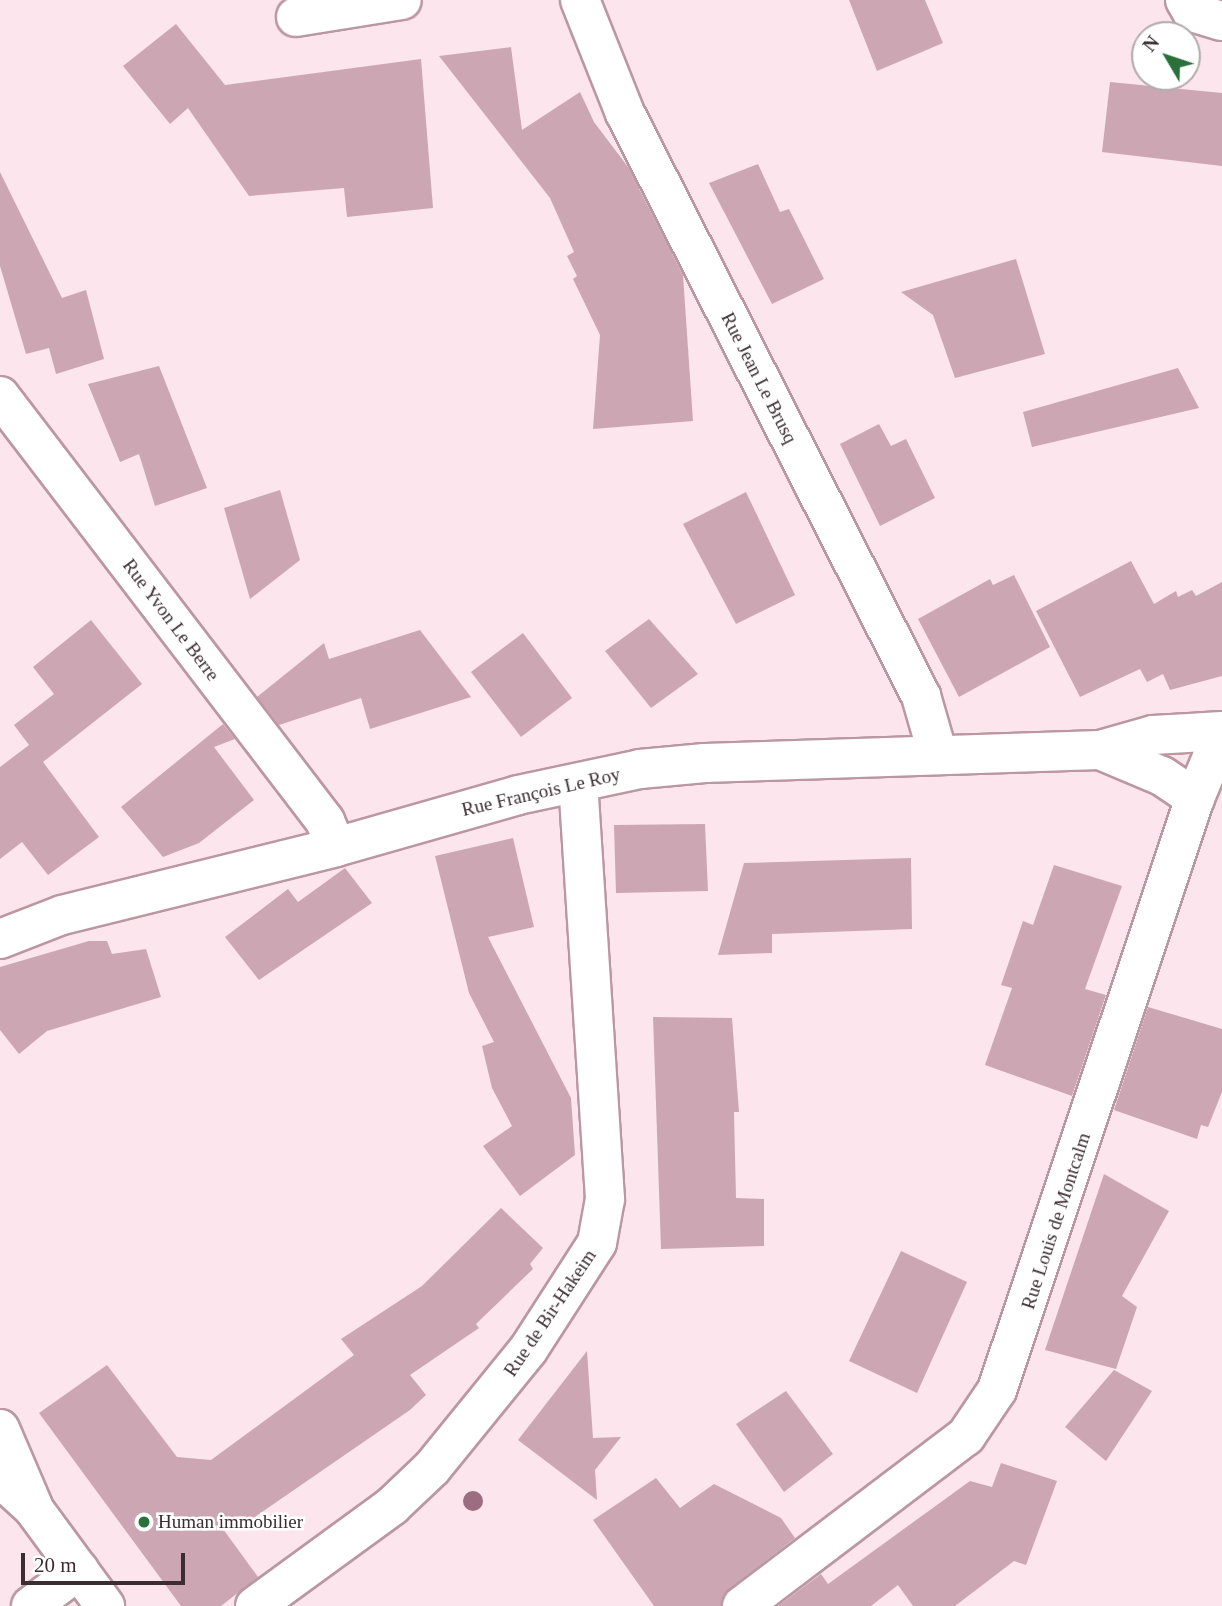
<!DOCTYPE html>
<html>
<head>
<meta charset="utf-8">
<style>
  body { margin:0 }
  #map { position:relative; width:1222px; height:1606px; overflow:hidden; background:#fce5ec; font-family:"Times New Roman",serif }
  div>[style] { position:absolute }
  .building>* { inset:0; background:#cca7b3 }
  .roads { filter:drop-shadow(2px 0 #bb97a2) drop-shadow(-2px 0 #bb97a2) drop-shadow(0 2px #bb97a2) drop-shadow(0 -2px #bb97a2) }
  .minor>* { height:38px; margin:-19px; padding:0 19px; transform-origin:19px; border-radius:19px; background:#fff }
  .secondary>* { height:38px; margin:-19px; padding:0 19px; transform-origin:19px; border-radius:19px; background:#fff }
  .trees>* { width:20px; height:20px; margin:-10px; border-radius:50%; background:#9c6c81 }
  .dots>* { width:19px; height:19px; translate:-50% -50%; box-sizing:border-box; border:4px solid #fff; border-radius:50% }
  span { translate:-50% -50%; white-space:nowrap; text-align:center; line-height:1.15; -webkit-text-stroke:5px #fff; paint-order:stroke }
  .street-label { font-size:19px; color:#3c2d32 }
  .poi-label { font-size:19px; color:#3c2d32 }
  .left { translate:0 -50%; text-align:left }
  .north { position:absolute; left:1131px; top:21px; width:70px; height:70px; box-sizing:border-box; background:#fff; border:2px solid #b1abad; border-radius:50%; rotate:309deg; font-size:19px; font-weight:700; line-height:28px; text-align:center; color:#3c2d32 }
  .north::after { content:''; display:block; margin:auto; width:24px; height:32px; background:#2b703b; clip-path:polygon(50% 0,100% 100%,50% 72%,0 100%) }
  .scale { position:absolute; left:21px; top:1553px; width:164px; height:32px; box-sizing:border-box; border:4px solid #3c2d32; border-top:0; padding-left:9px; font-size:21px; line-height:24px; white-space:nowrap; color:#3c2d32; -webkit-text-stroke:5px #fff; paint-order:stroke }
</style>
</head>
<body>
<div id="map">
  <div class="building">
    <i style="clip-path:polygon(849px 0,925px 0,943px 43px,877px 71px)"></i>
    <i style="clip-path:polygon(176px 24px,225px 85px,421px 59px,433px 208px,347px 217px,344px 188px,249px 196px,188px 108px,170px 124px,123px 66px)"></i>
    <i style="clip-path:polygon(511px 47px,522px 130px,580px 92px,594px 122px,628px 167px,683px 275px,693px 421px,593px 429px,600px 335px,573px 279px,577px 276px,567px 256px,574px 252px,550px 198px,439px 56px)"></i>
    <i style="clip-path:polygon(1110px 82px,1222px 93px,1222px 166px,1102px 152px)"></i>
    <i style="clip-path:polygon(758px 164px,780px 212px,789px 209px,824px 279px,772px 304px,709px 183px)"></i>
    <i style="clip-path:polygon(0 172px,62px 298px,86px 290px,104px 359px,56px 374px,49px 348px,26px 354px,0 266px)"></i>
    <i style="clip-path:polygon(1016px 259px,1045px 354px,955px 378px,933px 315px,901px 292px)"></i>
    <i style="clip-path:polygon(159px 366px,207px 488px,155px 506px,139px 454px,120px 462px,88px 384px)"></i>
    <i style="clip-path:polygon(1178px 368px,1199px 408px,1032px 447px,1023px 412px)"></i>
    <i style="clip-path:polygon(879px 424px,891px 446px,906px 439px,935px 498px,880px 526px,840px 444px)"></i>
    <i style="clip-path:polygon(280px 490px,300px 560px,250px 599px,224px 508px)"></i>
    <i style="clip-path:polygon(746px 492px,795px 595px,736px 624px,683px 524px)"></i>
    <i style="clip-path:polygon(1131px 561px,1154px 604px,1176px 591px,1178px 597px,1192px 590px,1196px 596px,1222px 582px,1222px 676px,1170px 690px,1163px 674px,1147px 682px,1140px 669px,1080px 697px,1036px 611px)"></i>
    <i style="clip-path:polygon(1014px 575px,1050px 647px,959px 697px,918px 619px,990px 579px,993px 585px)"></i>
    <i style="clip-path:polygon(649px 619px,698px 674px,651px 708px,605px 651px)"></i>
    <i style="clip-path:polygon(91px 620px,142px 684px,43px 762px,99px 837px,48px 875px,22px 842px,0 859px,0 767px,29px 745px,14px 725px,54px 694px,33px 667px)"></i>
    <i style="clip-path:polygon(420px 630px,471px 697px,370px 729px,361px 698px,279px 725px,257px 697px,324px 643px,329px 659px)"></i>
    <i style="clip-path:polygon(523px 633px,572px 698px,521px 737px,471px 672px)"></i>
    <i style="clip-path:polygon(223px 724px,235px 739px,214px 747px,254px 800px,199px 843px,163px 857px,121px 807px)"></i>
    <i style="clip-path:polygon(705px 824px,708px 891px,616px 893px,614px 825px)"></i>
    <i style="clip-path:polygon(513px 838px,534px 927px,488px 937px,571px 1098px,575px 1155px,520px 1196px,483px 1146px,512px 1126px,492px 1088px,482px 1046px,494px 1042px,469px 993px,435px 856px)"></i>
    <i style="clip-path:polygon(911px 858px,912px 929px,772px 934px,772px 953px,718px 955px,744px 863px)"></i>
    <i style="clip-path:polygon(1054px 865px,1122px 886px,1085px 989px,1106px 995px,1072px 1096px,985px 1065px,1012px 988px,1001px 985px,1023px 921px,1033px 925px)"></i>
    <i style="clip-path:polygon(345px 868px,372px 903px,259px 980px,225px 937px,288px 889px,298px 902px)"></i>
    <i style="clip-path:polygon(89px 941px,107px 941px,112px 954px,146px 949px,161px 997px,47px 1031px,19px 1054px,0 1030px,0 967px)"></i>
    <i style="clip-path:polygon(1148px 1007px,1222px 1029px,1222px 1092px,1208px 1127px,1201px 1125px,1197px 1139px,1114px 1110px)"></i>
    <i style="clip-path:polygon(653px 1017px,732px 1018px,739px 1112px,734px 1112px,736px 1198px,764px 1199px,764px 1246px,661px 1249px)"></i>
    <i style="clip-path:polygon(1104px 1174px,1169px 1211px,1122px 1296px,1137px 1307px,1116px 1369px,1045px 1350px)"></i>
    <i style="clip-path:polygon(501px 1208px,543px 1248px,530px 1264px,533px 1269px,476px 1324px,479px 1328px,410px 1375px,426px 1395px,410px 1410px,246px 1523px,223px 1529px,258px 1577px,221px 1606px,181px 1606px,39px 1413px,107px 1365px,177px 1457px,211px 1460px,354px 1355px,341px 1339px,422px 1286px)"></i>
    <i style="clip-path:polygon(901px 1251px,967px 1282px,917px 1393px,849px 1361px)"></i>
    <i style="clip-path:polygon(587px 1351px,593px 1438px,621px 1437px,595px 1470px,597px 1500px,518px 1440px)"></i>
    <i style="clip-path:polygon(1114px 1370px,1152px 1391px,1106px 1461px,1065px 1427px)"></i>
    <i style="clip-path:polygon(786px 1391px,833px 1454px,784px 1492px,736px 1424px)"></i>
    <i style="clip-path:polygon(1001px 1463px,1057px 1481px,1026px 1565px,1014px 1561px,955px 1606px,913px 1606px,898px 1585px,871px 1606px,778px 1606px,821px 1574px,828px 1584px,970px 1481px,992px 1487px)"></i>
    <i style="clip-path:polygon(656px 1478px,680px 1508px,714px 1484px,781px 1518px,795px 1538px,729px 1589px,721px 1606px,654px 1606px,593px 1520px)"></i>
  </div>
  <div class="roads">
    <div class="minor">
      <i style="left:580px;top:0;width:122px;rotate:68.3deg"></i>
      <i style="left:625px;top:113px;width:654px;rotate:63.08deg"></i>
      <i style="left:921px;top:696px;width:61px;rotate:73.9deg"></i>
      <i style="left:1185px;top:0;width:14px;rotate:60deg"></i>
      <i style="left:1192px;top:12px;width:31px;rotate:17deg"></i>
      <i style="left:296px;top:17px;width:107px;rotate:-9.1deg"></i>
      <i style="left:0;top:396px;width:535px;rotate:52.59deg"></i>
      <i style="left:325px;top:821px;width:28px;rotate:67deg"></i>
      <i style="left:1100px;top:750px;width:67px;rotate:22.8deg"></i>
      <i style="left:1162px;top:776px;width:40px;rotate:34deg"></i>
      <i style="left:0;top:939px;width:66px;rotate:-21.2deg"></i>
      <i style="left:62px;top:915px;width:282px;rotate:-13.9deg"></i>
      <i style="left:336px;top:847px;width:189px;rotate:-15.9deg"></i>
      <i style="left:518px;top:795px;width:125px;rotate:-12deg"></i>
      <i style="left:640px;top:769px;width:65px;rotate:-5.3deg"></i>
      <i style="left:705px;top:763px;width:395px;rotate:-1.9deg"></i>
      <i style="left:1100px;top:750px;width:55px;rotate:-15.8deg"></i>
      <i style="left:1153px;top:735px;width:69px;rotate:-3.3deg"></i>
      <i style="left:31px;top:1606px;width:60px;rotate:-36.9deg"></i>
      <i style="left:255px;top:1606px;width:170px;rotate:-36.1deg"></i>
      <i style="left:392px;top:1506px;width:55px;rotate:-43.5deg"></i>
      <i style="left:432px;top:1468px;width:152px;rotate:-50.9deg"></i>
      <i style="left:528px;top:1350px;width:127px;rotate:-57.2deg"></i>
      <i style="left:597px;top:1243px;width:45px;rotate:-79.7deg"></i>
      <i style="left:605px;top:1199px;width:417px;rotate:-93.7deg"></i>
      <i style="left:742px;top:1606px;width:281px;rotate:-37.2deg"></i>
      <i style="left:966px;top:1436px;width:55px;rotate:-56deg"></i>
      <i style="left:997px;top:1390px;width:624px;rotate:-71.51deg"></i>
      <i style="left:1195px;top:798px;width:70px;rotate:-67.4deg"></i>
    </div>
    <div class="secondary">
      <i style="left:0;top:1429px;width:84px;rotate:66.8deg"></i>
      <i style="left:0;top:1478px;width:45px;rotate:42.3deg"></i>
      <i style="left:33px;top:1508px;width:122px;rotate:53.7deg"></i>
    </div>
  </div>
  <div class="trees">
    <i style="left:473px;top:1501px"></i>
  </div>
  <div class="dots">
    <i style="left:144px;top:1522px;background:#2b703b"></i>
  </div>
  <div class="street-label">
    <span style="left:759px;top:378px;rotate:63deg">Rue Jean Le Brusq</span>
    <span style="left:171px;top:620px;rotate:53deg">Rue Yvon Le Berre</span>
    <span style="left:541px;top:792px;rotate:-13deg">Rue François Le Roy</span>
    <span style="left:1056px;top:1221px;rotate:-72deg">Rue Louis de Montcalm</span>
    <span style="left:550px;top:1313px;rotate:-56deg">Rue de Bir-Hakeim</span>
  </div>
  <div class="poi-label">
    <span class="left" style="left:158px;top:1522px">Human immobilier</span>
  </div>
  <div class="north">N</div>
  <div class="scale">20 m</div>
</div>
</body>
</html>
